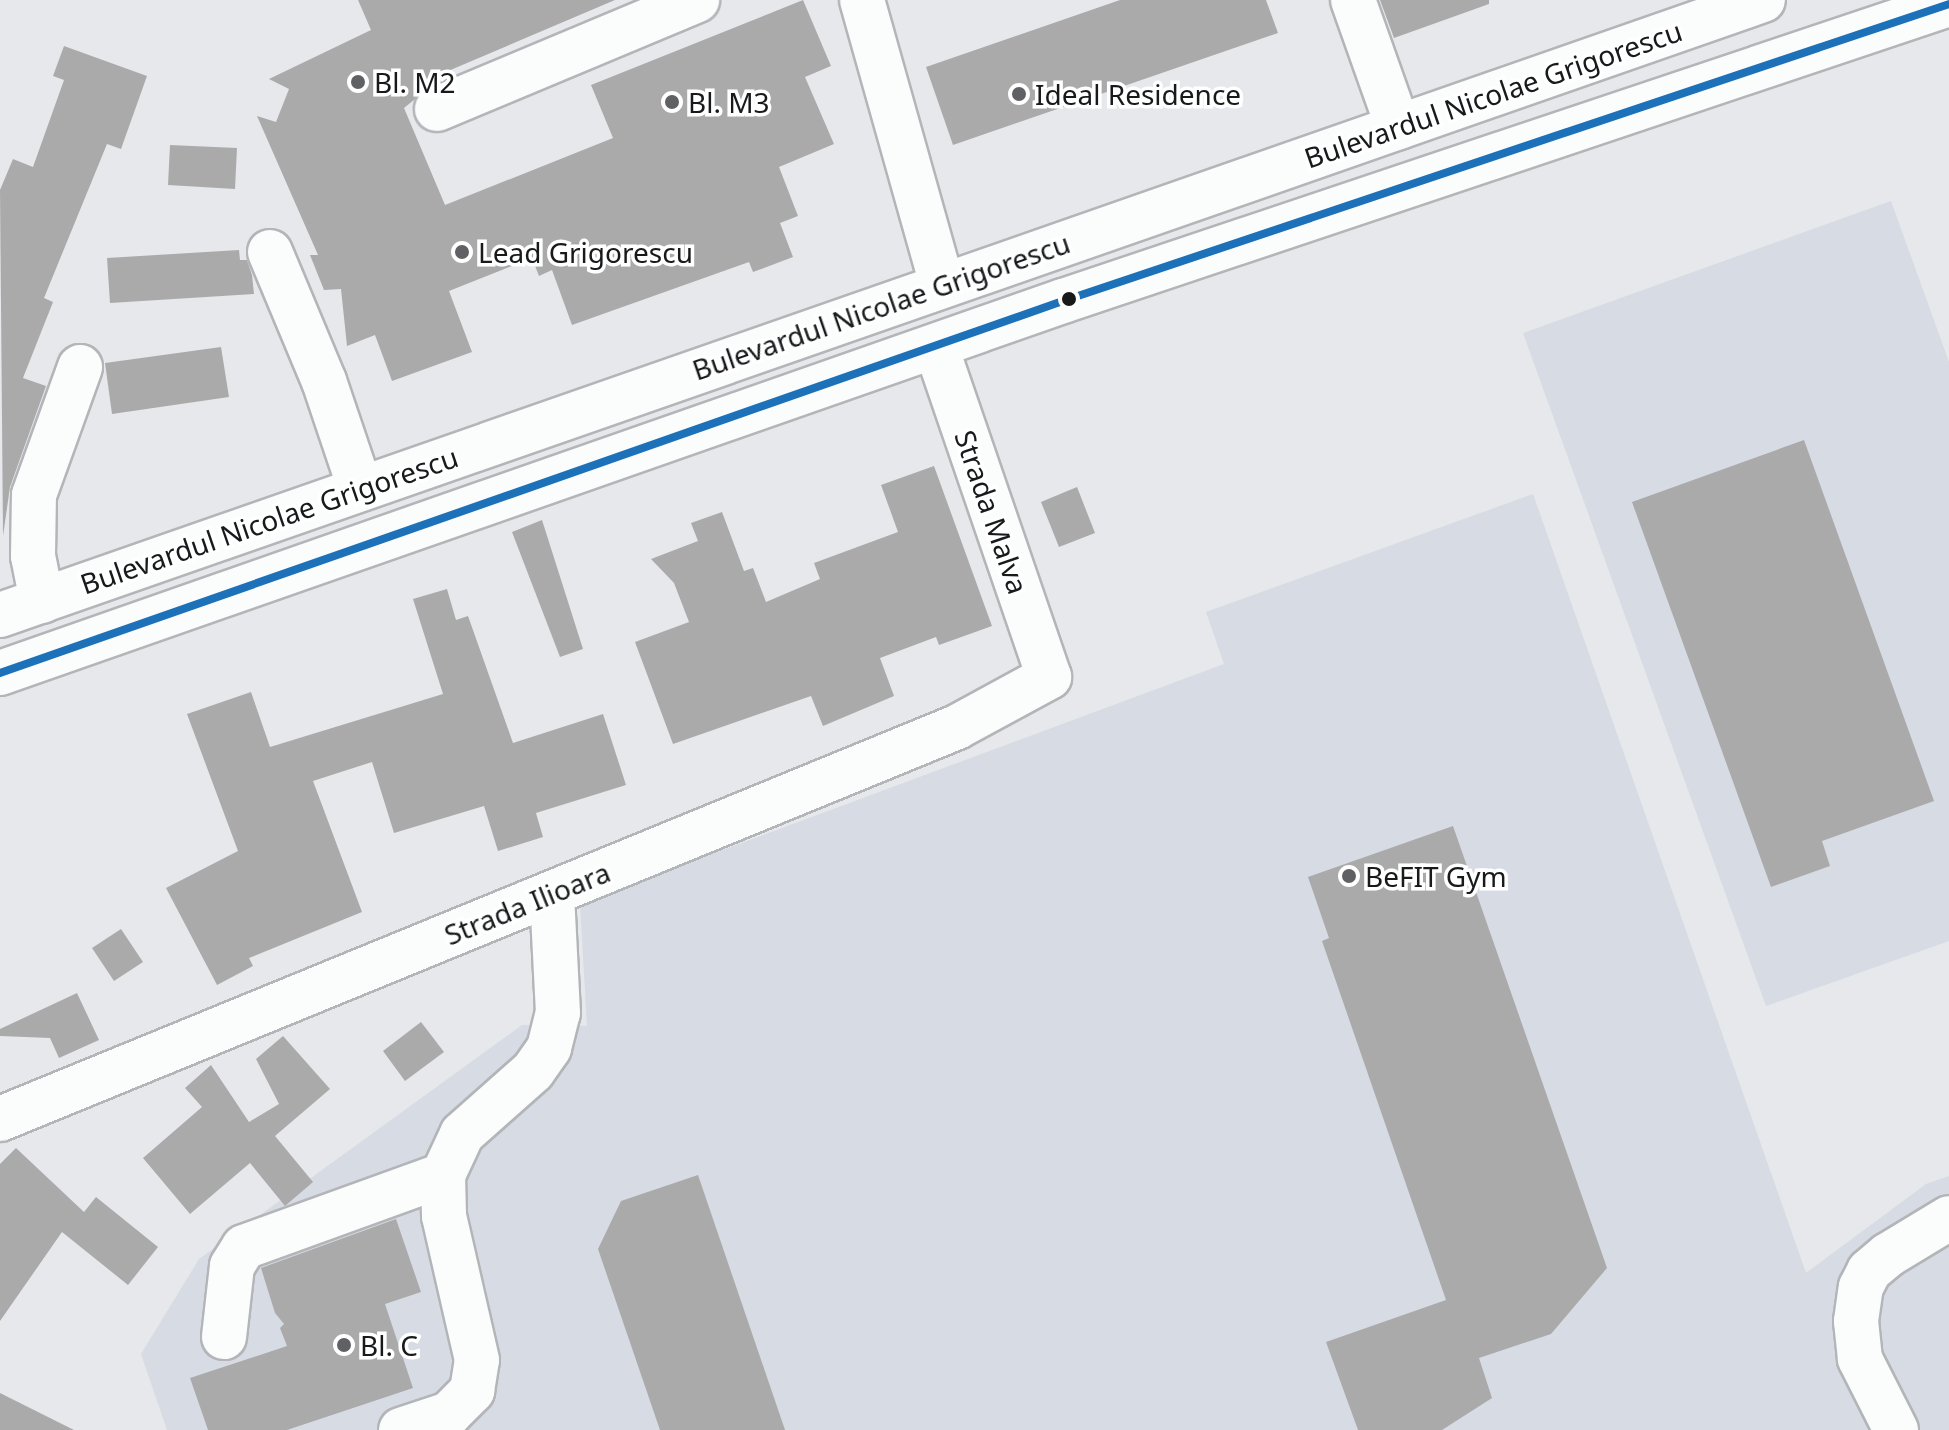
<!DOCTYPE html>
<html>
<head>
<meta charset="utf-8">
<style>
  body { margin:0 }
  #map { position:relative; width:1949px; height:1430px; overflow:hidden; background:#e6e8eb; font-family:"Noto Sans",sans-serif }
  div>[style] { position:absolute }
  .built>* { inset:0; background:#d6dbe4 }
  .building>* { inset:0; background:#abaaab }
  .roads { filter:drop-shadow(2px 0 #b3b5b8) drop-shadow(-2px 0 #b3b5b8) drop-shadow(0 2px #b3b5b8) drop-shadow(0 -2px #b3b5b8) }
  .minor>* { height:44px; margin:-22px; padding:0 22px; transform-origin:22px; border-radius:22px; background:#fbfcfc }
  .major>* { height:44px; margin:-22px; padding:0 22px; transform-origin:22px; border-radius:22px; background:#fbfcfc }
  .bus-1>* { height:8px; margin:-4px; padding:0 4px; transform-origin:4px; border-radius:4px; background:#1d71b8 }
  .dots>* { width:22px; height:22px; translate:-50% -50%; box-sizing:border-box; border:4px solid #fff; border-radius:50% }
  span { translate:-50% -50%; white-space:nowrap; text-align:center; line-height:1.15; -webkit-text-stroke:7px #fff; paint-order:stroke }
  .poi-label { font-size:28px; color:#17191b }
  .left { translate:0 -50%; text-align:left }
  .street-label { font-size:28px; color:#17191b }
</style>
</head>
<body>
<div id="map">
  <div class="built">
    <i style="clip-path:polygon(1891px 201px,1949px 362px,1949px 941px,1766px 1006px,1523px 333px)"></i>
    <i style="clip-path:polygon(1533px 494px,1806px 1273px,1926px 1184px,1949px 1176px,1949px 1430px,167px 1430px,141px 1354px,199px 1259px,522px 1025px,587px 1026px,580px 903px,1224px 664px,1206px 612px)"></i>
  </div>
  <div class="building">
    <i style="clip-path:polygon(358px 0,615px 0,434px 77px,436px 82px,404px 108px,445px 205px,613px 138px,591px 85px,803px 0,831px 66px,805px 77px,834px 144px,779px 167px,798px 216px,780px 223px,793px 257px,753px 272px,749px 262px,572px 325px,552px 270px,539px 276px,532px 258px,449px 291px,472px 352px,392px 381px,375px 335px,347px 346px,341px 289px,324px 290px,310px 255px,318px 255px,257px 116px,276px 122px,289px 89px,269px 79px,371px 30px)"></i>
    <i style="clip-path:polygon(1120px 0,1266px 0,1278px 33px,953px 145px,926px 67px)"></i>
    <i style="clip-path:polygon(1380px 0,1489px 0,1489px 4px,1394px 38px)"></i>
    <i style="clip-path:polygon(64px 46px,147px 76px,121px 149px,107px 144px,44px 298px,53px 302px,23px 378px,46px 386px,10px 487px,3px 536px,0 190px,13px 159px,33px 167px,64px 80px,53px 76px)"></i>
    <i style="clip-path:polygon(170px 145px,237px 148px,235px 189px,168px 185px)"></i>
    <i style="clip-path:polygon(239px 250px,240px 260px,247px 260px,252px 275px,254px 294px,110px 303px,107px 258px)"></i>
    <i style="clip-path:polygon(221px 347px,229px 397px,112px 414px,105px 363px)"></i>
    <i style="clip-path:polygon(1804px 440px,1934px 801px,1822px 841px,1830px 866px,1771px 887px,1632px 502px)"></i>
    <i style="clip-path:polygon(934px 466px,992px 626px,939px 645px,936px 637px,880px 658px,894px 696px,823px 726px,811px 696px,673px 744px,635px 642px,689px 622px,674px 583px,651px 559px,698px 541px,691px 523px,722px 512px,744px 571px,753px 568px,766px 602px,820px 579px,814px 563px,898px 532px,881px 485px)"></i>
    <i style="clip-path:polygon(1077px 487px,1095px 533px,1059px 547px,1041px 502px)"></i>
    <i style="clip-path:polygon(542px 520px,583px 649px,560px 657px,512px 532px)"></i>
    <i style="clip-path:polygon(447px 589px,456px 620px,468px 616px,513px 743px,603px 714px,626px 785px,536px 813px,543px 837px,498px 851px,484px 806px,394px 833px,372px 762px,313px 781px,362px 912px,249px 958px,253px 966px,217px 985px,166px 888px,238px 851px,187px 714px,251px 692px,270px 747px,443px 694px,413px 599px)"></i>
    <i style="clip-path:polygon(1453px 826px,1607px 1268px,1551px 1334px,1479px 1358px,1492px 1398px,1442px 1430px,1358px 1430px,1326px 1342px,1446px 1300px,1322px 941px,1329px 938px,1308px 877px)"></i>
    <i style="clip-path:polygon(121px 929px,143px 962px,114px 981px,92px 948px)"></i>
    <i style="clip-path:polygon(77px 993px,99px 1040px,59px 1058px,50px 1038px,0 1036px,0 1029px)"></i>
    <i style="clip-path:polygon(421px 1022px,444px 1052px,405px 1081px,383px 1051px)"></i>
    <i style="clip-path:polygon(283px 1036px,330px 1089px,275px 1136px,313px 1182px,285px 1206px,250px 1163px,190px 1214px,143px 1158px,202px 1107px,185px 1088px,211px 1065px,249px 1122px,279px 1104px,256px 1059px)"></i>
    <i style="clip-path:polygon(16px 1148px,84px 1212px,96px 1197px,158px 1247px,128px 1285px,62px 1232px,0 1321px,0 1164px)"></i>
    <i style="clip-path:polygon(698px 1175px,785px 1430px,660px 1430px,598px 1249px,621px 1201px)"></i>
    <i style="clip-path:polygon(396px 1219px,421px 1292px,385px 1304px,413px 1388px,287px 1430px,208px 1430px,190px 1378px,287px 1346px,280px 1328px,284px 1324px,275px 1313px,261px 1268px)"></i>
    <i style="clip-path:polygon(0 1393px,74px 1430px,0 1430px)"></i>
  </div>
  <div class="roads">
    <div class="minor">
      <i style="left:862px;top:0;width:296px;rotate:74.3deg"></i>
      <i style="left:1353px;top:0;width:135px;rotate:70.5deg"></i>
      <i style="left:437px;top:109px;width:282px;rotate:-22.7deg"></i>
      <i style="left:270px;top:252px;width:140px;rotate:67.3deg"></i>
      <i style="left:324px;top:381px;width:113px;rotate:71.4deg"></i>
      <i style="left:42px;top:601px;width:46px;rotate:-101.3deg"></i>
      <i style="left:33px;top:556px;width:61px;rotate:-89.1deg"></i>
      <i style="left:34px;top:495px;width:136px;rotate:-70.2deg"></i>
      <i style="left:0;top:1119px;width:1034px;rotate:-22.27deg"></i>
      <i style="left:957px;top:727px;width:105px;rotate:-28.5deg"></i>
      <i style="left:1049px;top:677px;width:349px;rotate:-108.9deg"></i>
      <i style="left:224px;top:1337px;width:71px;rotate:-83.6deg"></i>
      <i style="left:232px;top:1266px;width:22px;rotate:-58deg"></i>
      <i style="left:244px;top:1247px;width:212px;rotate:-19.9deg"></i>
      <i style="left:401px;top:1430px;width:51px;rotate:-18.4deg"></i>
      <i style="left:449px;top:1414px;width:33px;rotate:-45deg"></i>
      <i style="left:472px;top:1391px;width:31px;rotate:-81deg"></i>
      <i style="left:477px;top:1360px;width:148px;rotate:-102.9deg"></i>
      <i style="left:444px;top:1216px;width:41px;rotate:-91.4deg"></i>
      <i style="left:443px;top:1175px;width:45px;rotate:-65.1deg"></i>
      <i style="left:462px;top:1134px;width:95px;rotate:-41.6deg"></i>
      <i style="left:533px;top:1071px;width:28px;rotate:-55deg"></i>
      <i style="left:549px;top:1048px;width:36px;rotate:-76deg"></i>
      <i style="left:558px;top:1013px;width:120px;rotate:-92.9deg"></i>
      <i style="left:1896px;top:1430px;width:80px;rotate:-116.9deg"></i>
      <i style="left:1860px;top:1359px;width:38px;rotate:-96deg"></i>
      <i style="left:1856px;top:1321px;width:34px;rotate:-82deg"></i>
      <i style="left:1861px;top:1287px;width:18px;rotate:-63deg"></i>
      <i style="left:1869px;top:1271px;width:25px;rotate:-40deg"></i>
      <i style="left:1888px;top:1255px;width:71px;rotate:-31.2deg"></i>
    </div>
    <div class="major">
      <i style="left:0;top:615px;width:1867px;rotate:-19.23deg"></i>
      <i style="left:0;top:673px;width:1126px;rotate:-19.29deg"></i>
      <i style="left:1063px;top:301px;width:934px;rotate:-18.53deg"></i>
    </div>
  </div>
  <div class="bus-1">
    <i style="left:0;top:673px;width:1126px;rotate:-19.29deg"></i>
    <i style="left:1063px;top:301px;width:934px;rotate:-18.53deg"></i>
  </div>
  <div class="dots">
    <i style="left:358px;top:82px;background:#5f6164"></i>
    <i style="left:1019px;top:94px;background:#5f6164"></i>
    <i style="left:672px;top:102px;background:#5f6164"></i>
    <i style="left:462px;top:252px;background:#5f6164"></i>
    <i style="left:1069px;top:299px;background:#17191b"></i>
    <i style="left:1349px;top:876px;background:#5f6164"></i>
    <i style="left:344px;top:1345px;background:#5f6164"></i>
  </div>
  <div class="poi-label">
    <span class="left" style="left:374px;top:82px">Bl. M2</span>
    <span class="left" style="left:1035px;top:94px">Ideal Residence</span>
    <span class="left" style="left:688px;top:102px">Bl. M3</span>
    <span class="left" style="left:478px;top:252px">Lead Grigorescu</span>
    <span class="left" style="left:1365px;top:876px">BeFIT Gym</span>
    <span class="left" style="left:360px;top:1345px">Bl. C</span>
  </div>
  <div class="street-label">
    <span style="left:1493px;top:94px;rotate:-19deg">Bulevardul Nicolae Grigorescu</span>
    <span style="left:881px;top:306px;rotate:-19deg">Bulevardul Nicolae Grigorescu</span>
    <span style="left:992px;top:512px;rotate:71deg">Strada Malva</span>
    <span style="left:269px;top:520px;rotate:-19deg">Bulevardul Nicolae Grigorescu</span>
    <span style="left:527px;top:903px;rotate:-22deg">Strada Ilioara</span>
  </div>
</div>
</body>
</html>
